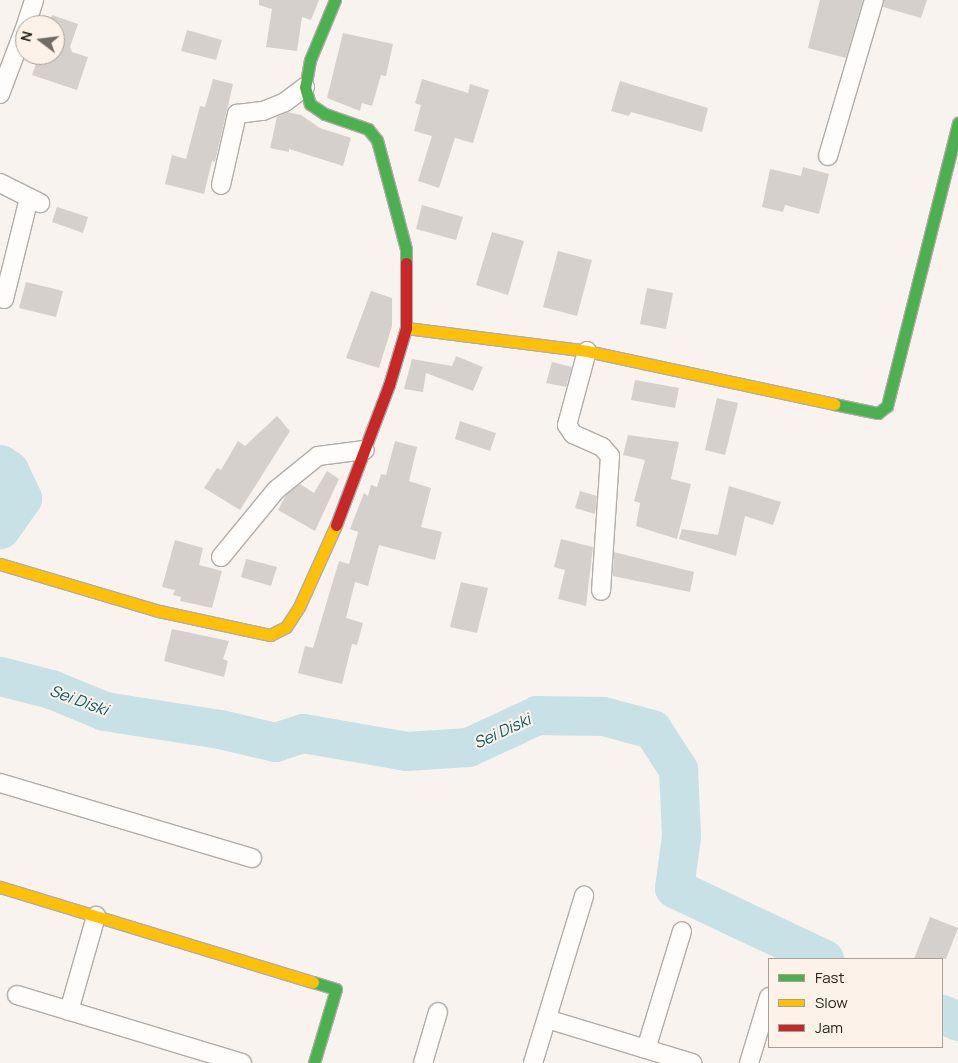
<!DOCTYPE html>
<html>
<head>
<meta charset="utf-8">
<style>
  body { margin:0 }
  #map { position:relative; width:958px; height:1063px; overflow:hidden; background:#f8f3ee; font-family:Manrope,sans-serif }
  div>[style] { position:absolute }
  .river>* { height:39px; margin:-19.5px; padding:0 19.5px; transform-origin:19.5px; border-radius:19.5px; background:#c7e1e6 }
  .building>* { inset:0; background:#d5d0cb }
  .roads { filter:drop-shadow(1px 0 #b2ada8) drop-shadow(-1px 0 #b2ada8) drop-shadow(0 1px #b2ada8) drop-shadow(0 -1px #b2ada8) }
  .street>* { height:18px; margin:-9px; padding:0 9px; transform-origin:9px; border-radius:9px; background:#fefdfc }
  .fast>* { height:11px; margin:-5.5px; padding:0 5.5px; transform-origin:5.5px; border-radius:5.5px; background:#4caf50 }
  .slow>* { height:11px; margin:-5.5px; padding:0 5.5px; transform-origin:5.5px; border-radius:5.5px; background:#ffc107 }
  .jam>* { height:11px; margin:-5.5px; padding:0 5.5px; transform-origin:5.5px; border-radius:5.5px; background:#c62828 }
  span { translate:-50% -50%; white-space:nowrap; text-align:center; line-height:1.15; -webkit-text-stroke:4px #fdf2e9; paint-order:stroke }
  .water-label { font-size:16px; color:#0b5b69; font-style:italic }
  .legend { position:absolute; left:768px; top:958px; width:175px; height:90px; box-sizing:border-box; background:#fdf2e9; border:1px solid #a89f97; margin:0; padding:6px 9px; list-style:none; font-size:15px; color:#29231d }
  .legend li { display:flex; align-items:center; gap:10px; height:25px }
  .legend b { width:25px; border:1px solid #a89f97 }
  .north { position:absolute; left:15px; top:15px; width:50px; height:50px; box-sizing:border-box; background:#fdf2e9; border:1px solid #a89f97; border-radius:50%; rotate:285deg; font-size:14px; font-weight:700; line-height:20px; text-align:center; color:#29231d }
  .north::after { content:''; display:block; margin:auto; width:18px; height:22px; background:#716c66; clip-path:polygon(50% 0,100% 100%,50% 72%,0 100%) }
</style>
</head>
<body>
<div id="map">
  <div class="river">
    <i style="left:0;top:464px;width:11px;rotate:34deg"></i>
    <i style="left:9px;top:470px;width:31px;rotate:65deg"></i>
    <i style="left:22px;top:498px;width:38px;rotate:125deg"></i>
    <i style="left:0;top:676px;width:53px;rotate:14.3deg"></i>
    <i style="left:51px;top:689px;width:57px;rotate:22.5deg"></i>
    <i style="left:104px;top:711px;width:117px;rotate:8.8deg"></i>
    <i style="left:220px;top:729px;width:57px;rotate:13.3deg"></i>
    <i style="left:275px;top:742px;width:29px;rotate:-18deg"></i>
    <i style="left:303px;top:733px;width:105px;rotate:9.9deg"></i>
    <i style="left:406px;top:751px;width:62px;rotate:-3.7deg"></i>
    <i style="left:468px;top:747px;width:76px;rotate:-24.9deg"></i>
    <i style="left:537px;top:715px;width:66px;rotate:0.9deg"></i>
    <i style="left:603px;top:716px;width:51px;rotate:14.9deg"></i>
    <i style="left:652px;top:729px;width:48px;rotate:57deg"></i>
    <i style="left:678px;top:769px;width:67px;rotate:87.4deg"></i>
    <i style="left:681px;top:836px;width:52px;rotate:97.7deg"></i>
    <i style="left:674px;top:888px;width:166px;rotate:25.3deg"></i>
    <i style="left:942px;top:1014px;width:17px;rotate:24deg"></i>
  </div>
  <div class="building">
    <i style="clip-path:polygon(259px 0,319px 0,311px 20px,302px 17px,297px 51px,266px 47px,272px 9px,259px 5px)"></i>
    <i style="clip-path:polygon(820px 0,863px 0,846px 58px,808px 48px)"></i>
    <i style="clip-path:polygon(884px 0,927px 0,921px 18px,883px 7px)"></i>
    <i style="clip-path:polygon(52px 15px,78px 24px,70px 47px,72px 52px,88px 57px,77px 90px,32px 75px,39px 55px,55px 55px,55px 25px,48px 25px)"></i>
    <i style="clip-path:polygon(187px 30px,222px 40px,216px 60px,181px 51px)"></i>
    <i style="clip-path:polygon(343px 33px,393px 44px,386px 76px,381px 75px,372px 106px,362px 103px,360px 111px,327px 98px)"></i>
    <i style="clip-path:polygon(213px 79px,233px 84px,215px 162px,212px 161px,204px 194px,165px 184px,172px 155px,186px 159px,200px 106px,205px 107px)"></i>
    <i style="clip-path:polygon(422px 79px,468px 93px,470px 84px,489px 90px,473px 143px,455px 138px,439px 188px,418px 181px,432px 136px,414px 131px,421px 105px,415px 103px)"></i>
    <i style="clip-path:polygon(620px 81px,708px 108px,702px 132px,631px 112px,629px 116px,611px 111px)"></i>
    <i style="clip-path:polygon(287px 112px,301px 115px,320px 128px,351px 138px,343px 166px,289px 149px,289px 152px,270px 148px,277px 117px)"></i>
    <i style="clip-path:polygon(803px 167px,829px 174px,819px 214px,785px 205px,783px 212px,762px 207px,770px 169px,801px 176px)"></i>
    <i style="clip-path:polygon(422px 205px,463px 217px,456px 240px,416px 229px)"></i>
    <i style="clip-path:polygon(57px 207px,88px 217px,83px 233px,52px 222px)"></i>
    <i style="clip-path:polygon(492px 232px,524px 241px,508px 295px,476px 285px)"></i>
    <i style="clip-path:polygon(558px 251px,592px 260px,577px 316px,543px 307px)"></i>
    <i style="clip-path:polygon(26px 282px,63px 291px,56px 317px,19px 308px)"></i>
    <i style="clip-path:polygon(647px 288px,673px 293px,666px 329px,640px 324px)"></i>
    <i style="clip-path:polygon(371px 291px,392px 298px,392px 326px,379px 368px,346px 358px)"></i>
    <i style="clip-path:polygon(456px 356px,483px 367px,473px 391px,426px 373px,423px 392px,404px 389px,412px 359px,452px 366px)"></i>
    <i style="clip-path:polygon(552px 362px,572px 367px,566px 387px,546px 383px)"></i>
    <i style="clip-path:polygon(635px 380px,679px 388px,675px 408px,631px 400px)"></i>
    <i style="clip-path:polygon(717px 398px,738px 403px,725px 455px,705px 450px)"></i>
    <i style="clip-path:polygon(277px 416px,290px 431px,240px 510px,204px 488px,217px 468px,221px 470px,238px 441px,245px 446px)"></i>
    <i style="clip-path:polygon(460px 421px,496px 433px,490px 451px,455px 439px)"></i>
    <i style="clip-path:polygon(628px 435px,679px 442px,671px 479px,691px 484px,677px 539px,636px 526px,640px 503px,634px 501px,645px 460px,623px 455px)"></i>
    <i style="clip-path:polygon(395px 441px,417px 447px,409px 481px,431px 488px,421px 527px,442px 532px,435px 560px,379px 545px,368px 586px,355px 582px,346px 618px,363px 623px,357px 645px,352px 644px,342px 684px,298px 673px,305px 646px,313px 648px,339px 561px,349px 564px,358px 532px,350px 529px,364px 493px,368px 496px,371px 485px,377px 487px,381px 474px,386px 475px)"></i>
    <i style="clip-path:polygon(327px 471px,339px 479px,315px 531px,278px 510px,286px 495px,300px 484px,314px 493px)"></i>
    <i style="clip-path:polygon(729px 486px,781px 502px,773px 525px,745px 516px,736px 556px,679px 539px,682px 529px,718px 535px)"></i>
    <i style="clip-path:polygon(580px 491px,597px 496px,595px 514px,575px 508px)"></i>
    <i style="clip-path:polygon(561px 539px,593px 547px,586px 606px,558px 599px,565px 570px,554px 567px)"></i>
    <i style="clip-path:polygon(175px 540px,203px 548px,199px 565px,222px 571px,212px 608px,180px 601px,181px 597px,173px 595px,175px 590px,162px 587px)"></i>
    <i style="clip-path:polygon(614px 552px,694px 572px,690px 592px,613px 576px)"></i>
    <i style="clip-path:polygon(246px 559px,277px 567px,271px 586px,241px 577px)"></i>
    <i style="clip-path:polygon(461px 582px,488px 588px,477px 633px,450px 627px)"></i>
    <i style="clip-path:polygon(172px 629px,229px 641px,223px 659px,228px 661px,224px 677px,164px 661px)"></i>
    <i style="clip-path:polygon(930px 917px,958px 928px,946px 959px,914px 959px)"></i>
  </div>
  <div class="roads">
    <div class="street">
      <i style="left:26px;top:25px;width:26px;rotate:-72deg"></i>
      <i style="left:0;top:94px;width:71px;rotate:-69.3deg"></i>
      <i style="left:828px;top:156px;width:163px;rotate:-73.6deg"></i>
      <i style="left:0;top:183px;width:45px;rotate:26.6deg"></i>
      <i style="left:221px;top:185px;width:73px;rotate:-77.3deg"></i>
      <i style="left:237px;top:114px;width:26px;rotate:-7deg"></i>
      <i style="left:263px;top:111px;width:24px;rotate:-22deg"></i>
      <i style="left:285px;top:102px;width:25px;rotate:-37deg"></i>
      <i style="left:4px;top:299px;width:104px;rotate:-76.1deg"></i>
      <i style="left:587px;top:351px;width:77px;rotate:105.1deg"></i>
      <i style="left:567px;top:425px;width:11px;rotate:56deg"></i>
      <i style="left:573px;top:434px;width:32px;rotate:24deg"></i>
      <i style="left:602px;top:447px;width:12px;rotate:48deg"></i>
      <i style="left:610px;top:456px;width:135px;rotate:93.8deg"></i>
      <i style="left:221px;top:557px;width:87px;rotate:-50.6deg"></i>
      <i style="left:276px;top:490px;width:54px;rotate:-39deg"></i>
      <i style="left:318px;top:456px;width:47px;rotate:-7.3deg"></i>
      <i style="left:0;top:783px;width:263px;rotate:16.6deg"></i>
      <i style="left:17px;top:995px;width:235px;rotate:16.8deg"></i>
      <i style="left:69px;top:1011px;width:99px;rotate:-74.1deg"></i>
      <i style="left:547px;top:1019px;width:152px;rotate:16.9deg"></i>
      <i style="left:646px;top:1049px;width:123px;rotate:-73deg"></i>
      <i style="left:423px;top:1063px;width:53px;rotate:-73.6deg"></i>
      <i style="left:533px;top:1063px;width:175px;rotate:-73deg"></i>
      <i style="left:749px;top:1063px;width:69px;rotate:-73.1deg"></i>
    </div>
    <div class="fast">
      <i style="left:335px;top:0;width:65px;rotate:112.6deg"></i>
      <i style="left:310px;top:60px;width:27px;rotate:100deg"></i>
      <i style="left:305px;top:87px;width:18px;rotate:74deg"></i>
      <i style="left:310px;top:104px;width:18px;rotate:34deg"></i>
      <i style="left:325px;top:114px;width:46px;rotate:19.2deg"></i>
      <i style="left:368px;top:129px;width:14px;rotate:51deg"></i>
      <i style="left:377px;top:140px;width:113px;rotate:75.1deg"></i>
      <i style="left:406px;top:249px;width:14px;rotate:90deg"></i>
      <i style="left:834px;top:404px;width:45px;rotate:11.6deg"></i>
      <i style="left:878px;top:413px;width:11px;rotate:-38deg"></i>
      <i style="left:887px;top:406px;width:292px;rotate:-75.9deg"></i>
      <i style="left:313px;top:982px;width:24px;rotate:17deg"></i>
      <i style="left:336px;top:989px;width:77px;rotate:106.6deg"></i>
    </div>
    <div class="slow">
      <i style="left:406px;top:328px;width:182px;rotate:7.2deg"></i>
      <i style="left:587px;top:351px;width:253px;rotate:12.1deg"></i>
      <i style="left:0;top:564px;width:166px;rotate:16.5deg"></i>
      <i style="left:159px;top:611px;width:114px;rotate:12.2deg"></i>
      <i style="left:270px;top:635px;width:18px;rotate:-27deg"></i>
      <i style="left:286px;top:627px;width:24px;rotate:-57deg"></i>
      <i style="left:299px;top:607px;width:90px;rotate:-65.7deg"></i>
      <i style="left:0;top:887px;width:327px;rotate:16.9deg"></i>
    </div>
    <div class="jam">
      <i style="left:336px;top:525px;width:150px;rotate:-69.3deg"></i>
      <i style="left:389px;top:385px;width:59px;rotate:-73.4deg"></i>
      <i style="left:406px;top:328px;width:65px;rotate:-90deg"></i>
    </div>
  </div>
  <div class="water-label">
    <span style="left:79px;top:700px;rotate:20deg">Sei Diski</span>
    <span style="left:502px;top:731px;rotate:-25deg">Sei Diski</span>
  </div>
  <ul class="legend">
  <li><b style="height:6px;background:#4caf50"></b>Fast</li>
  <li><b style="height:6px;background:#ffc107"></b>Slow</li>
  <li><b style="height:6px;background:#c62828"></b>Jam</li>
  </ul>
  <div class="north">N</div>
</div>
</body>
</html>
